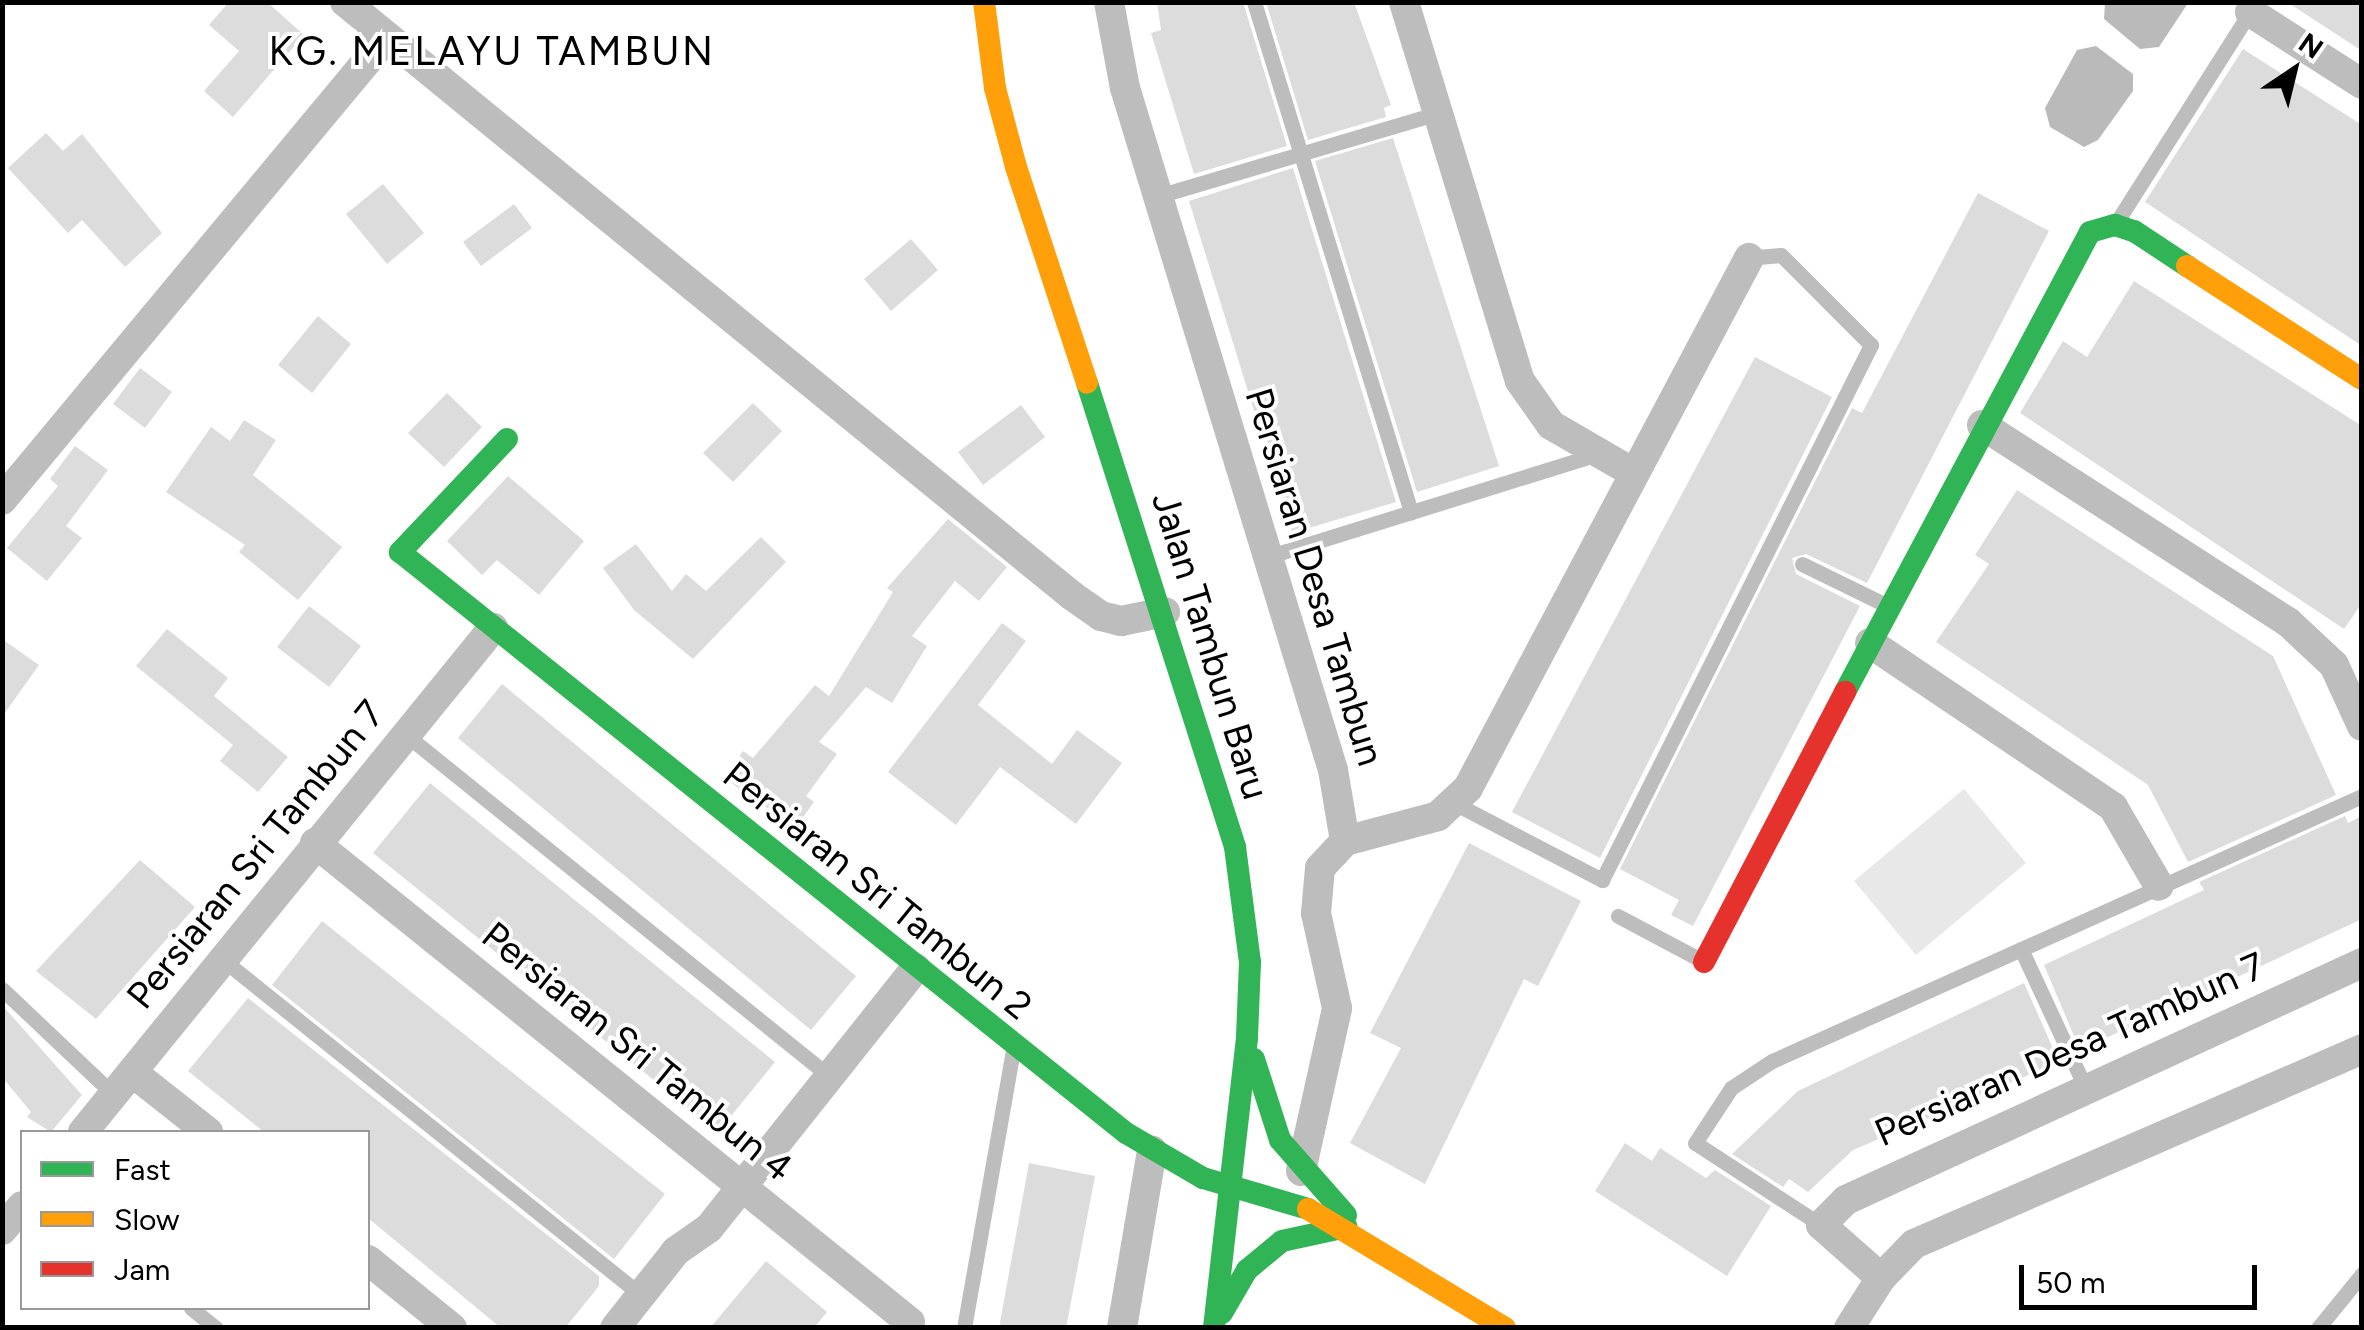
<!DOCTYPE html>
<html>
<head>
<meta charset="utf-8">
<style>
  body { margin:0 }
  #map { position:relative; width:2364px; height:1330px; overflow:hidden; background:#fff; font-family:Figtree,sans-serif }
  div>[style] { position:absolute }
  .green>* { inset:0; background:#e8e8e8 }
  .water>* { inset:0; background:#bababa }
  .building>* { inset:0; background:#dcdcdc }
  .lane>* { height:15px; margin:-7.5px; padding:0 7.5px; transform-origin:7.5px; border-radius:7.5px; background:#bdbdbd }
  .street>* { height:30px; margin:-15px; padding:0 15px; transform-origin:15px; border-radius:15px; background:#bdbdbd }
  .fast>* { height:22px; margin:-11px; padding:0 11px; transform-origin:11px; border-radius:11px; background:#30b455 }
  .slow>* { height:22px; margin:-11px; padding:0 11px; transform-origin:11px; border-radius:11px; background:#ff9f0a }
  .jam>* { height:22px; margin:-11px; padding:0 11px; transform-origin:11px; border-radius:11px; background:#e5322d }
  span { translate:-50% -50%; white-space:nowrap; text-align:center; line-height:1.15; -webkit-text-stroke:8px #fff; paint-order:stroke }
  .street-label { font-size:38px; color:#000 }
  .neighbourhood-label { font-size:40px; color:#000; letter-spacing:2.5px }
  .frame { position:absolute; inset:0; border:5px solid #000; pointer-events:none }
  .legend { position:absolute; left:20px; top:1130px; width:350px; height:180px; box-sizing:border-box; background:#fff; border:2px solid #999; margin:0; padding:12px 18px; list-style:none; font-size:30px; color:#000 }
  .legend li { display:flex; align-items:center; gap:20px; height:50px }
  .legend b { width:50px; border:2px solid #999 }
  .north { position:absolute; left:2244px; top:20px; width:100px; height:100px; -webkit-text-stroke:8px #fff; paint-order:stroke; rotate:35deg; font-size:28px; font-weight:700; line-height:40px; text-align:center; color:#000 }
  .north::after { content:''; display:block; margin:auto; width:35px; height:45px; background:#000; clip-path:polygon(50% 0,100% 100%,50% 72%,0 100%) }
  .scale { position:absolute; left:2019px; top:1265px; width:238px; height:45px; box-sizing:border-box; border:5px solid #000; border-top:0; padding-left:12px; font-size:30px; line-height:35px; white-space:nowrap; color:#000; -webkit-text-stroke:8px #fff; paint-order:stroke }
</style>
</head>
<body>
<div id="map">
  <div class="green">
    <i style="clip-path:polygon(1964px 789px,2026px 863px,1916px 955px,1854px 881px)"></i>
  </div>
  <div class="water">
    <i style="clip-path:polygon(2105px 3px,2105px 2px,2188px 3px,2159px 47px,2140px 49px,2104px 19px)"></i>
    <i style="clip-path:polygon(2096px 46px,2133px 74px,2133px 91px,2098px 140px,2084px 147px,2050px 127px,2045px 108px,2077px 50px)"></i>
  </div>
  <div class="building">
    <i style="clip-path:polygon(229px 2px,267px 2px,304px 35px,233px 117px,204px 91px,239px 51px,209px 25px)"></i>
    <i style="clip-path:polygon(1157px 2px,1243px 2px,1287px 146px,1194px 174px,1151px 33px,1161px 30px)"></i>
    <i style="clip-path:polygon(1266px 2px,1354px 2px,1391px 105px,1384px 108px,1386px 117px,1308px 140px)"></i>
    <i style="clip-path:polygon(2287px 2px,2362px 2px,2362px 51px)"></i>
    <i style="clip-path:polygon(2243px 49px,2362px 125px,2362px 346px,2145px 202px)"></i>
    <i style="clip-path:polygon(46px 133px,63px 151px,82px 134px,162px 233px,125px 267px,82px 220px,68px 233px,8px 168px)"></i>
    <i style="clip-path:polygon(1393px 138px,1499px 466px,1417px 492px,1315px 161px)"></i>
    <i style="clip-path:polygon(1293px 168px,1396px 502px,1292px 533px,1189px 201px)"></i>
    <i style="clip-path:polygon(383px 184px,424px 233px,387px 264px,346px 214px)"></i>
    <i style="clip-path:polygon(1978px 193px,2049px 231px,1867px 583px,1806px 554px,1792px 558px,1796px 574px,1860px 606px,1693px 926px,1671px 915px,1679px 900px,1620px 869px,1852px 408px,1862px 413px)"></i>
    <i style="clip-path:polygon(514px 204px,532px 228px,481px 266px,463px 242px)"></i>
    <i style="clip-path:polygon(911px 239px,938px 270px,891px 311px,864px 279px)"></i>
    <i style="clip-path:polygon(2134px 281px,2362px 426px,2362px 603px,2344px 629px,2020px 413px,2063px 341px,2087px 357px)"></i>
    <i style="clip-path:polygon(318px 316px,351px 344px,312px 393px,278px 365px)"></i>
    <i style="clip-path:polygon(1755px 357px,1832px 397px,1600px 858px,1512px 812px)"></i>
    <i style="clip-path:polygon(140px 368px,172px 392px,145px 428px,113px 404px)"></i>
    <i style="clip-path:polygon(447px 393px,482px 427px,444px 467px,408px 433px)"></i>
    <i style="clip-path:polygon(753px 403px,782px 431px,733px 482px,703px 453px)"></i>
    <i style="clip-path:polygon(1021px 405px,1045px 437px,983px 485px,958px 452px)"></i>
    <i style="clip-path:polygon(244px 420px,276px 440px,253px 475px,342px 547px,298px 600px,239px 552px,245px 545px,166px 492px,211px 427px,230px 441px)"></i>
    <i style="clip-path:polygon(75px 446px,108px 470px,66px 526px,82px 538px,47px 581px,7px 548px,58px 486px,50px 479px)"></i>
    <i style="clip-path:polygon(508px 476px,584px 541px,539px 595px,497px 560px,482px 575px,447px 541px)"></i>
    <i style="clip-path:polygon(2017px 490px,2273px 656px,2336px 795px,2188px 862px,2148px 785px,1936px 642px,1989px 564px,1975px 555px)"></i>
    <i style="clip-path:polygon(948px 519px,1007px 567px,979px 601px,955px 581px,912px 636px,927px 646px,892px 703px,866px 687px,819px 742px,837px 754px,806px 796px,814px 802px,793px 831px,724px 777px,743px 751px,753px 758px,815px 685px,829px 696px,893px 592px,887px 588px)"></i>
    <i style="clip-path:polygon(761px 537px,786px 562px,693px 659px,634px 610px,603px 568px,636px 544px,672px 591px,686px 574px,706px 591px)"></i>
    <i style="clip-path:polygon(309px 606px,361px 646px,329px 687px,277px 647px)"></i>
    <i style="clip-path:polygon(1002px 623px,1026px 641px,978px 705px,1052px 764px,1077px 730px,1122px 763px,1076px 824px,1000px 767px,956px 825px,888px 772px)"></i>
    <i style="clip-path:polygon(167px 629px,228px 678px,214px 696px,288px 757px,258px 792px,220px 761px,233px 745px,136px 666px)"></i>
    <i style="clip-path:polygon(2px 639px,39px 665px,2px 717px)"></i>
    <i style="clip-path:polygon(502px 684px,856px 976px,811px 1030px,458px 738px)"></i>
    <i style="clip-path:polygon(430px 783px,775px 1062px,718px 1132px,373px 853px)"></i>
    <i style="clip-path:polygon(2345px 816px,2348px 823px,2362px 816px,2362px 919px,2080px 1050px,2044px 965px,2204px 890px,2199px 882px)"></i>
    <i style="clip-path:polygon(1469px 843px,1581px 901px,1538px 986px,1524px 979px,1425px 1184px,1350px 1143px,1401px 1048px,1370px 1033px)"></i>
    <i style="clip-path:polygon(140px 860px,195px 907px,96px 1019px,36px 971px)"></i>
    <i style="clip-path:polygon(322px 921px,665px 1194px,614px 1259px,272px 985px)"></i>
    <i style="clip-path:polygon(2024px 983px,2059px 1062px,1853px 1150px,1808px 1192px,1789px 1179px,1783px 1187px,1732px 1154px,1798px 1091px)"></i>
    <i style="clip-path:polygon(248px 998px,599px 1276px,599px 1286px,565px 1328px,501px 1328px,368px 1218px,368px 1132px,264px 1132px,188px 1071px)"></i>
    <i style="clip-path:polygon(2px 1005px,82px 1095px,51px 1132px,27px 1117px,31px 1112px,2px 1077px)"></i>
    <i style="clip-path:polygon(1625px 1143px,1652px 1161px,1660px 1148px,1706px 1178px,1715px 1170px,1771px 1206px,1727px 1276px,1595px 1191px)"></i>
    <i style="clip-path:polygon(1029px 1163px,1095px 1176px,1066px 1328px,999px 1328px)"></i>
    <i style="clip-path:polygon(766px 1261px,827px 1312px,814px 1328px,710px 1328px)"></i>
  </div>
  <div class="lane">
    <i style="left:1254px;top:2px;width:534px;rotate:72.89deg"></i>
    <i style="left:1158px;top:196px;width:292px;rotate:-16.5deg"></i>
    <i style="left:2116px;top:223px;width:252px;rotate:-57.6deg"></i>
    <i style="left:1267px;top:557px;width:347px;rotate:-17.3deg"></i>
    <i style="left:1802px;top:564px;width:91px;rotate:26deg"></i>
    <i style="left:405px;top:734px;width:545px;rotate:38.89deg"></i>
    <i style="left:1456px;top:804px;width:165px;rotate:27.5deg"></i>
    <i style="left:1602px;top:880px;width:599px;rotate:-63.31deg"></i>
    <i style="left:1871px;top:345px;width:127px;rotate:-135deg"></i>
    <i style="left:1781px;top:255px;width:32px;rotate:175deg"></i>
    <i style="left:1618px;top:916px;width:92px;rotate:28deg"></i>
    <i style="left:2021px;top:949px;width:152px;rotate:65.1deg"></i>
    <i style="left:222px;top:959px;width:537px;rotate:38.73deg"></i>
    <i style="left:2px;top:989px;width:154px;rotate:43.4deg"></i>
    <i style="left:1821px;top:1225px;width:150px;rotate:-146.9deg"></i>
    <i style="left:1695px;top:1143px;width:66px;rotate:-56.8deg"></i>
    <i style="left:1731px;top:1088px;width:49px;rotate:-33.4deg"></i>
    <i style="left:1772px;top:1061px;width:647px;rotate:-24.19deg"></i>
    <i style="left:191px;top:1308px;width:32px;rotate:39deg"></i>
    <i style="left:964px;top:1328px;width:281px;rotate:-80deg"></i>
    <i style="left:2318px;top:1328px;width:70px;rotate:-50.8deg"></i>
  </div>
  <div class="street">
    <i style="left:345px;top:2px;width:937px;rotate:39.24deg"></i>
    <i style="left:1071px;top:595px;width:37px;rotate:35deg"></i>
    <i style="left:1101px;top:616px;width:21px;rotate:14deg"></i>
    <i style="left:1121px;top:621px;width:45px;rotate:-11.6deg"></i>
    <i style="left:1109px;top:2px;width:87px;rotate:79.5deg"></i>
    <i style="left:1125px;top:88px;width:713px;rotate:73.04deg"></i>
    <i style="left:1333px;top:770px;width:72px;rotate:80.4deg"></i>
    <i style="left:1404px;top:2px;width:396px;rotate:73deg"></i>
    <i style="left:1520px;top:381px;width:54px;rotate:54.8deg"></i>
    <i style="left:1551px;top:425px;width:94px;rotate:30.1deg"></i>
    <i style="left:2250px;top:12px;width:133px;rotate:32.7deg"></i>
    <i style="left:1982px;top:425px;width:364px;rotate:32.8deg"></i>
    <i style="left:2288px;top:622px;width:63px;rotate:43.1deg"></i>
    <i style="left:2334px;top:665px;width:67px;rotate:65.3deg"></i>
    <i style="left:2px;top:500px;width:602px;rotate:-50.26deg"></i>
    <i style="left:1870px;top:643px;width:293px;rotate:34deg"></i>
    <i style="left:2113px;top:807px;width:91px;rotate:59.8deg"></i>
    <i style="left:315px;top:843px;width:764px;rotate:38.84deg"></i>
    <i style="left:132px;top:1072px;width:97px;rotate:38.3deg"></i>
    <i style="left:83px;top:1132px;width:650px;rotate:-50.87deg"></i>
    <i style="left:1301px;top:1171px;width:167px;rotate:-77.5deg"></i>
    <i style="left:1337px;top:1008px;width:97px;rotate:-102.5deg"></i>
    <i style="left:1316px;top:913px;width:45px;rotate:-84.9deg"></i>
    <i style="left:1320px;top:868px;width:37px;rotate:-47deg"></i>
    <i style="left:1345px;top:841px;width:96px;rotate:-15deg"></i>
    <i style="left:1438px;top:816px;width:41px;rotate:-43deg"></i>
    <i style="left:1468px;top:788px;width:600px;rotate:-62.07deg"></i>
    <i style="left:2px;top:1230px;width:31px;rotate:-50deg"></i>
    <i style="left:368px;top:1260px;width:108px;rotate:39deg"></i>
    <i style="left:1881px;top:1278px;width:80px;rotate:-138.5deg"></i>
    <i style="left:1821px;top:1225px;width:35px;rotate:-45deg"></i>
    <i style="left:1846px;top:1200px;width:568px;rotate:-24.67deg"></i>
    <i style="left:615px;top:1328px;width:98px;rotate:-51.6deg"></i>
    <i style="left:676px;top:1251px;width:40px;rotate:-34.9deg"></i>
    <i style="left:709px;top:1228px;width:332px;rotate:-51.5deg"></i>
    <i style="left:1122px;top:1328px;width:180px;rotate:-80.4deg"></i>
    <i style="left:1849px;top:1328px;width:59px;rotate:-57.4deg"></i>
    <i style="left:1881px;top:1278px;width:47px;rotate:-45.9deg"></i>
    <i style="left:1914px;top:1244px;width:489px;rotate:-23.5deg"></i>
  </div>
  <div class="fast">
    <i style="left:1087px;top:383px;width:487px;rotate:72.3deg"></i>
    <i style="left:1235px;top:847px;width:116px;rotate:82.6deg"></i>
    <i style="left:1250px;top:962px;width:76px;rotate:92.3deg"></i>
    <i style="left:1247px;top:1038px;width:292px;rotate:96.5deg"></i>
    <i style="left:507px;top:439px;width:156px;rotate:133.4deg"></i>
    <i style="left:400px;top:552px;width:930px;rotate:38.67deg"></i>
    <i style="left:1126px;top:1133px;width:89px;rotate:30.3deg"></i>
    <i style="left:1203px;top:1178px;width:109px;rotate:16.4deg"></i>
    <i style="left:1845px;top:692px;width:521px;rotate:-61.96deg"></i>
    <i style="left:2090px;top:232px;width:26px;rotate:-16deg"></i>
    <i style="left:2115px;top:225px;width:20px;rotate:18deg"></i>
    <i style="left:2134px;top:231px;width:64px;rotate:33.4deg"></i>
    <i style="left:1254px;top:1059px;width:85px;rotate:72.2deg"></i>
    <i style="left:1280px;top:1140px;width:100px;rotate:48.7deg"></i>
    <i style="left:1222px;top:1313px;width:50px;rotate:-59.8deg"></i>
    <i style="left:1247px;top:1270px;width:45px;rotate:-39.6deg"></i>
    <i style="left:1282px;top:1241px;width:66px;rotate:-12.2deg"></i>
  </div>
  <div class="slow">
    <i style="left:984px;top:2px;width:87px;rotate:82.7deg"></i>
    <i style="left:995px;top:88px;width:82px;rotate:75.1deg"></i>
    <i style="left:1016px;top:167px;width:227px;rotate:71.8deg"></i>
    <i style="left:2187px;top:266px;width:208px;rotate:32.9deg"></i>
    <i style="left:1308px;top:1209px;width:230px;rotate:31.1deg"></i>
  </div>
  <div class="jam">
    <i style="left:1704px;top:962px;width:305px;rotate:-62.4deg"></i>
  </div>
  <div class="street-label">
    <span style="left:1314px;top:577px;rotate:73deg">Persiaran Desa Tambun</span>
    <span style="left:1210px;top:646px;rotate:73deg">Jalan Tambun Baru</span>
    <span style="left:256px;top:855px;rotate:-51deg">Persiaran Sri Tambun 7</span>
    <span style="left:877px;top:891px;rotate:39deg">Persiaran Sri Tambun 2</span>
    <span style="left:2070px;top:1050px;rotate:-24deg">Persiaran Desa Tambun 7</span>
    <span style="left:637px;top:1052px;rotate:39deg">Persiaran Sri Tambun 4</span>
  </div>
  <div class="neighbourhood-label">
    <span style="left:492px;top:51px">KG. MELAYU TAMBUN</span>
  </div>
  <div class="frame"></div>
  <ul class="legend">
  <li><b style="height:12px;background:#30b455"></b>Fast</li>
  <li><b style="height:12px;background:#ff9f0a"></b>Slow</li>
  <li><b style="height:12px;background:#e5322d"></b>Jam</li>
  </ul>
  <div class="north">N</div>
  <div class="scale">50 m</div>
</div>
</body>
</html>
